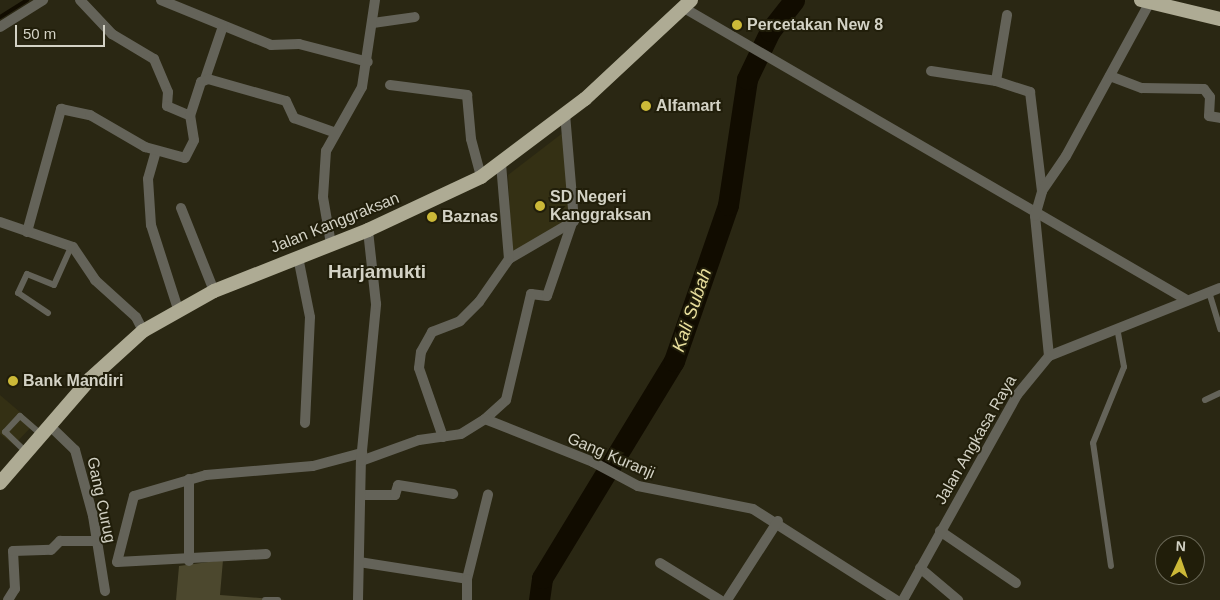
<!DOCTYPE html>
<html>
<head>
<meta charset="utf-8">
<style>
  body { margin:0 }
  #map { position:relative; width:1220px; height:600px; overflow:hidden; background:#2a2713; font-family:Helvetica,sans-serif }
  div>[style] { position:absolute }
  .built>* { inset:0; background:#343014 }
  .green>* { inset:0; background:#4c482e }
  .stream>* { height:4px; margin:-2px; padding:0 2px; transform-origin:2px; border-radius:2px; background:#110c00 }
  .river>* { height:21px; margin:-10.5px; padding:0 10.5px; transform-origin:10.5px; border-radius:10.5px; background:#110c00 }
  .service>* { height:6px; margin:-3px; padding:0 3px; transform-origin:3px; border-radius:3px; background:#646359 }
  .minor>* { height:10px; margin:-5px; padding:0 5px; transform-origin:5px; border-radius:5px; background:#646359 }
  .tertiary>* { height:10px; margin:-5px; padding:0 5px; transform-origin:5px; border-radius:5px; background:#646359 }
  .trunk>* { height:14px; margin:-7px; padding:0 7px; transform-origin:7px; border-radius:7px; background:#aeab94 }
  .dots>* { width:14px; height:14px; translate:-50% -50%; box-sizing:border-box; border:2px solid #211e0a; border-radius:50% }
  span { translate:-50% -50%; white-space:nowrap; text-align:center; line-height:1.15; -webkit-text-stroke:4px #211e0a; paint-order:stroke }
  .poi-label { font-size:16px; color:#d3d2c5; font-weight:700 }
  .left { translate:0 -50%; text-align:left }
  .street-label { font-size:16px; color:#d3d2c5 }
  .water-label { font-size:18px; color:#e9df9d; font-style:italic }
  .quarter-label { font-size:19px; color:#d3d2c5; font-weight:700 }
  .north { position:absolute; left:1155px; top:535px; width:50px; height:50px; box-sizing:border-box; background:#211e0a; border:1px solid #686655; border-radius:50%; rotate:3deg; font-size:14px; font-weight:700; line-height:20px; text-align:center; color:#d3d2c5 }
  .north::after { content:''; display:block; margin:auto; width:18px; height:22px; background:#ccb938; clip-path:polygon(50% 0,100% 100%,50% 72%,0 100%) }
  .scale { position:absolute; left:15px; top:25px; width:90px; height:22px; box-sizing:border-box; border:2px solid #d3d2c5; border-top:0; padding-left:6px; font-size:15px; line-height:18px; white-space:nowrap; color:#d3d2c5; -webkit-text-stroke:4px #211e0a; paint-order:stroke }
</style>
</head>
<body>
<div id="map">
  <div class="built">
    <i style="clip-path:polygon(564px 132px,572px 222px,512px 256px,508px 175px)"></i>
    <i style="clip-path:polygon(0 395px,34px 424px,14px 445px,0 434px)"></i>
  </div>
  <div class="green">
    <i style="clip-path:polygon(223px 560px,220px 595px,285px 600px,176px 600px,179px 566px)"></i>
  </div>
  <div class="stream">
    <i style="left:0;top:17px;width:32px;rotate:-32deg"></i>
  </div>
  <div class="river">
    <i style="left:539px;top:600px;width:22px;rotate:-82deg"></i>
    <i style="left:542px;top:578px;width:254px;rotate:-58.7deg"></i>
    <i style="left:674px;top:361px;width:165px;rotate:-70.9deg"></i>
    <i style="left:728px;top:205px;width:127px;rotate:-81.4deg"></i>
    <i style="left:747px;top:79px;width:53px;rotate:-64.4deg"></i>
    <i style="left:770px;top:31px;width:39px;rotate:-52deg"></i>
  </div>
  <div class="service">
    <i style="left:1209px;top:292px;width:39px;rotate:73deg"></i>
    <i style="left:48px;top:313px;width:36px;rotate:-146deg"></i>
    <i style="left:18px;top:293px;width:21px;rotate:-65deg"></i>
    <i style="left:27px;top:274px;width:29px;rotate:22deg"></i>
    <i style="left:54px;top:285px;width:42px;rotate:-65.9deg"></i>
    <i style="left:1205px;top:400px;width:17px;rotate:-25deg"></i>
    <i style="left:26px;top:452px;width:29px;rotate:-136deg"></i>
    <i style="left:5px;top:432px;width:22px;rotate:-47deg"></i>
    <i style="left:20px;top:416px;width:28px;rotate:41deg"></i>
    <i style="left:1111px;top:566px;width:124px;rotate:-98.3deg"></i>
    <i style="left:1093px;top:443px;width:82px;rotate:-67.8deg"></i>
    <i style="left:1124px;top:367px;width:40px;rotate:-100deg"></i>
    <i style="left:265px;top:600px;width:13px"></i>
  </div>
  <div class="minor">
    <i style="left:80px;top:0;width:47px;rotate:46.7deg"></i>
    <i style="left:112px;top:34px;width:49px;rotate:30.8deg"></i>
    <i style="left:154px;top:59px;width:36px;rotate:67deg"></i>
    <i style="left:168px;top:92px;width:14px;rotate:94deg"></i>
    <i style="left:167px;top:106px;width:25px;rotate:23deg"></i>
    <i style="left:161px;top:0;width:119px;rotate:22.2deg"></i>
    <i style="left:271px;top:45px;width:28px;rotate:-2deg"></i>
    <i style="left:299px;top:44px;width:71px;rotate:14.6deg"></i>
    <i style="left:684px;top:8px;width:582px;rotate:30.14deg"></i>
    <i style="left:373px;top:23px;width:42px;rotate:-8.1deg"></i>
    <i style="left:0;top:27px;width:51px;rotate:-32.1deg"></i>
    <i style="left:931px;top:71px;width:66px;rotate:8.7deg"></i>
    <i style="left:996px;top:81px;width:36px;rotate:18deg"></i>
    <i style="left:1030px;top:92px;width:100px;rotate:83.1deg"></i>
    <i style="left:1110px;top:76px;width:34px;rotate:21deg"></i>
    <i style="left:1142px;top:88px;width:62px;rotate:0.9deg"></i>
    <i style="left:1204px;top:89px;width:10px;rotate:53deg"></i>
    <i style="left:1210px;top:97px;width:19px;rotate:93deg"></i>
    <i style="left:1209px;top:116px;width:11px;rotate:10deg"></i>
    <i style="left:205px;top:79px;width:56px;rotate:-71.2deg"></i>
    <i style="left:996px;top:81px;width:67px;rotate:-80.5deg"></i>
    <i style="left:390px;top:85px;width:78px;rotate:7.4deg"></i>
    <i style="left:467px;top:95px;width:44px;rotate:84.8deg"></i>
    <i style="left:471px;top:139px;width:39px;rotate:75deg"></i>
    <i style="left:156px;top:151px;width:29px;rotate:106deg"></i>
    <i style="left:148px;top:179px;width:46px;rotate:86.3deg"></i>
    <i style="left:151px;top:225px;width:88px;rotate:72.2deg"></i>
    <i style="left:181px;top:208px;width:89px;rotate:68.3deg"></i>
    <i style="left:0;top:222px;width:77px;rotate:18.9deg"></i>
    <i style="left:73px;top:247px;width:40px;rotate:56deg"></i>
    <i style="left:95px;top:280px;width:55px;rotate:42.1deg"></i>
    <i style="left:136px;top:317px;width:16px;rotate:63deg"></i>
    <i style="left:27px;top:232px;width:128px;rotate:-74.5deg"></i>
    <i style="left:61px;top:109px;width:30px;rotate:12deg"></i>
    <i style="left:90px;top:115px;width:64px;rotate:30.2deg"></i>
    <i style="left:145px;top:147px;width:41px;rotate:15.4deg"></i>
    <i style="left:185px;top:158px;width:20px;rotate:-63deg"></i>
    <i style="left:194px;top:140px;width:24px;rotate:-99deg"></i>
    <i style="left:190px;top:116px;width:36px;rotate:-72deg"></i>
    <i style="left:201px;top:82px;width:8px;rotate:-23deg"></i>
    <i style="left:208px;top:79px;width:81px;rotate:15.8deg"></i>
    <i style="left:286px;top:101px;width:19px;rotate:65deg"></i>
    <i style="left:294px;top:118px;width:41px;rotate:19.7deg"></i>
    <i style="left:331px;top:244px;width:48px;rotate:-99.7deg"></i>
    <i style="left:323px;top:197px;width:46px;rotate:-86.3deg"></i>
    <i style="left:326px;top:151px;width:73px;rotate:-60.6deg"></i>
    <i style="left:362px;top:87px;width:88px;rotate:-81.5deg"></i>
    <i style="left:298px;top:257px;width:61px;rotate:78.7deg"></i>
    <i style="left:310px;top:317px;width:106px;rotate:92.7deg"></i>
    <i style="left:509px;top:259px;width:75px;rotate:-30.3deg"></i>
    <i style="left:574px;top:221px;width:107px;rotate:-94.8deg"></i>
    <i style="left:1049px;top:356px;width:141px;rotate:-95.7deg"></i>
    <i style="left:1035px;top:216px;width:26px;rotate:-74deg"></i>
    <i style="left:1042px;top:191px;width:42px;rotate:-55.6deg"></i>
    <i style="left:1066px;top:156px;width:175px;rotate:-61.4deg"></i>
    <i style="left:485px;top:419px;width:28px;rotate:-42deg"></i>
    <i style="left:506px;top:400px;width:109px;rotate:-76.7deg"></i>
    <i style="left:531px;top:294px;width:16px;rotate:7deg"></i>
    <i style="left:547px;top:296px;width:77px;rotate:-71.1deg"></i>
    <i style="left:49px;top:425px;width:36px;rotate:44deg"></i>
    <i style="left:75px;top:450px;width:68px;rotate:74.7deg"></i>
    <i style="left:93px;top:516px;width:76px;rotate:80.9deg"></i>
    <i style="left:443px;top:437px;width:73px;rotate:-109.2deg"></i>
    <i style="left:419px;top:368px;width:16px;rotate:-83deg"></i>
    <i style="left:421px;top:352px;width:23px;rotate:-61deg"></i>
    <i style="left:432px;top:332px;width:30px;rotate:-21deg"></i>
    <i style="left:460px;top:321px;width:27px;rotate:-45deg"></i>
    <i style="left:479px;top:302px;width:52px;rotate:-55.1deg"></i>
    <i style="left:509px;top:259px;width:96px;rotate:-94.8deg"></i>
    <i style="left:361px;top:461px;width:62px;rotate:-19.9deg"></i>
    <i style="left:419px;top:440px;width:42px;rotate:-8.1deg"></i>
    <i style="left:461px;top:434px;width:28px;rotate:-32deg"></i>
    <i style="left:485px;top:419px;width:116px;rotate:21.7deg"></i>
    <i style="left:593px;top:462px;width:51px;rotate:28.1deg"></i>
    <i style="left:638px;top:486px;width:117px;rotate:11.3deg"></i>
    <i style="left:753px;top:509px;width:169px;rotate:32.5deg"></i>
    <i style="left:361px;top:495px;width:34px"></i>
    <i style="left:395px;top:495px;width:10px;rotate:-73deg"></i>
    <i style="left:398px;top:485px;width:56px;rotate:9.3deg"></i>
    <i style="left:940px;top:531px;width:92px;rotate:34.4deg"></i>
    <i style="left:266px;top:554px;width:149px;rotate:176.9deg"></i>
    <i style="left:117px;top:562px;width:68px;rotate:-75.6deg"></i>
    <i style="left:134px;top:496px;width:75px;rotate:-16.3deg"></i>
    <i style="left:206px;top:475px;width:107px;rotate:-4.8deg"></i>
    <i style="left:313px;top:466px;width:51px;rotate:-14.9deg"></i>
    <i style="left:189px;top:561px;width:82px;rotate:-90deg"></i>
    <i style="left:359px;top:562px;width:109px;rotate:8.9deg"></i>
    <i style="left:467px;top:579px;width:87px;rotate:-76deg"></i>
    <i style="left:660px;top:563px;width:70px;rotate:31.7deg"></i>
    <i style="left:920px;top:568px;width:50px;rotate:40.1deg"></i>
    <i style="left:467px;top:579px;width:21px;rotate:90deg"></i>
    <i style="left:8px;top:600px;width:13px;rotate:-58deg"></i>
    <i style="left:15px;top:589px;width:38px;rotate:-93deg"></i>
    <i style="left:13px;top:551px;width:38px;rotate:-2deg"></i>
    <i style="left:51px;top:550px;width:13px;rotate:-45deg"></i>
    <i style="left:60px;top:541px;width:37px"></i>
    <i style="left:358px;top:600px;width:139px;rotate:-88.8deg"></i>
    <i style="left:361px;top:461px;width:158px;rotate:-84.5deg"></i>
    <i style="left:376px;top:304px;width:74px;rotate:-96.2deg"></i>
    <i style="left:727px;top:600px;width:94px;rotate:-57.2deg"></i>
  </div>
  <div class="tertiary">
    <i style="left:903px;top:600px;width:235px;rotate:-60.9deg"></i>
    <i style="left:1017px;top:395px;width:50px;rotate:-50.6deg"></i>
    <i style="left:1049px;top:356px;width:184px;rotate:-21.7deg"></i>
  </div>
  <div class="trunk">
    <i style="left:1141px;top:0;width:81px;rotate:13.5deg"></i>
    <i style="left:0;top:483px;width:138px;rotate:-49.1deg"></i>
    <i style="left:90px;top:379px;width:72px;rotate:-42.2deg"></i>
    <i style="left:143px;top:331px;width:81px;rotate:-29.4deg"></i>
    <i style="left:214px;top:291px;width:166px;rotate:-21.6deg"></i>
    <i style="left:368px;top:230px;width:125px;rotate:-25.1deg"></i>
    <i style="left:481px;top:177px;width:130px;rotate:-36.9deg"></i>
    <i style="left:585px;top:99px;width:145px;rotate:-43deg"></i>
  </div>
  <div class="dots">
    <i style="left:737px;top:25px;background:#ccb938"></i>
    <i style="left:646px;top:106px;background:#ccb938"></i>
    <i style="left:540px;top:206px;background:#ccb938"></i>
    <i style="left:432px;top:217px;background:#ccb938"></i>
    <i style="left:13px;top:381px;background:#ccb938"></i>
  </div>
  <div class="poi-label">
    <span class="left" style="left:747px;top:25px">Percetakan New 8</span>
    <span class="left" style="left:656px;top:106px">Alfamart</span>
    <span class="left" style="left:550px;top:206px">SD Negeri<br>Kanggraksan</span>
    <span class="left" style="left:442px;top:217px">Baznas</span>
    <span class="left" style="left:23px;top:381px">Bank Mandiri</span>
  </div>
  <div class="street-label">
    <span style="left:335px;top:223px;rotate:-22deg">Jalan Kanggraksan</span>
    <span style="left:976px;top:440px;rotate:-60deg">Jalan Angkasa Raya</span>
    <span style="left:611px;top:456px;rotate:23deg">Gang Kuranji</span>
    <span style="left:101px;top:500px;rotate:78deg">Gang Curug</span>
  </div>
  <div class="water-label">
    <span style="left:692px;top:310px;rotate:-71deg">Kali Subah</span>
  </div>
  <div class="quarter-label">
    <span style="left:377px;top:272px">Harjamukti</span>
  </div>
  <div class="north">N</div>
  <div class="scale">50 m</div>
</div>
</body>
</html>
